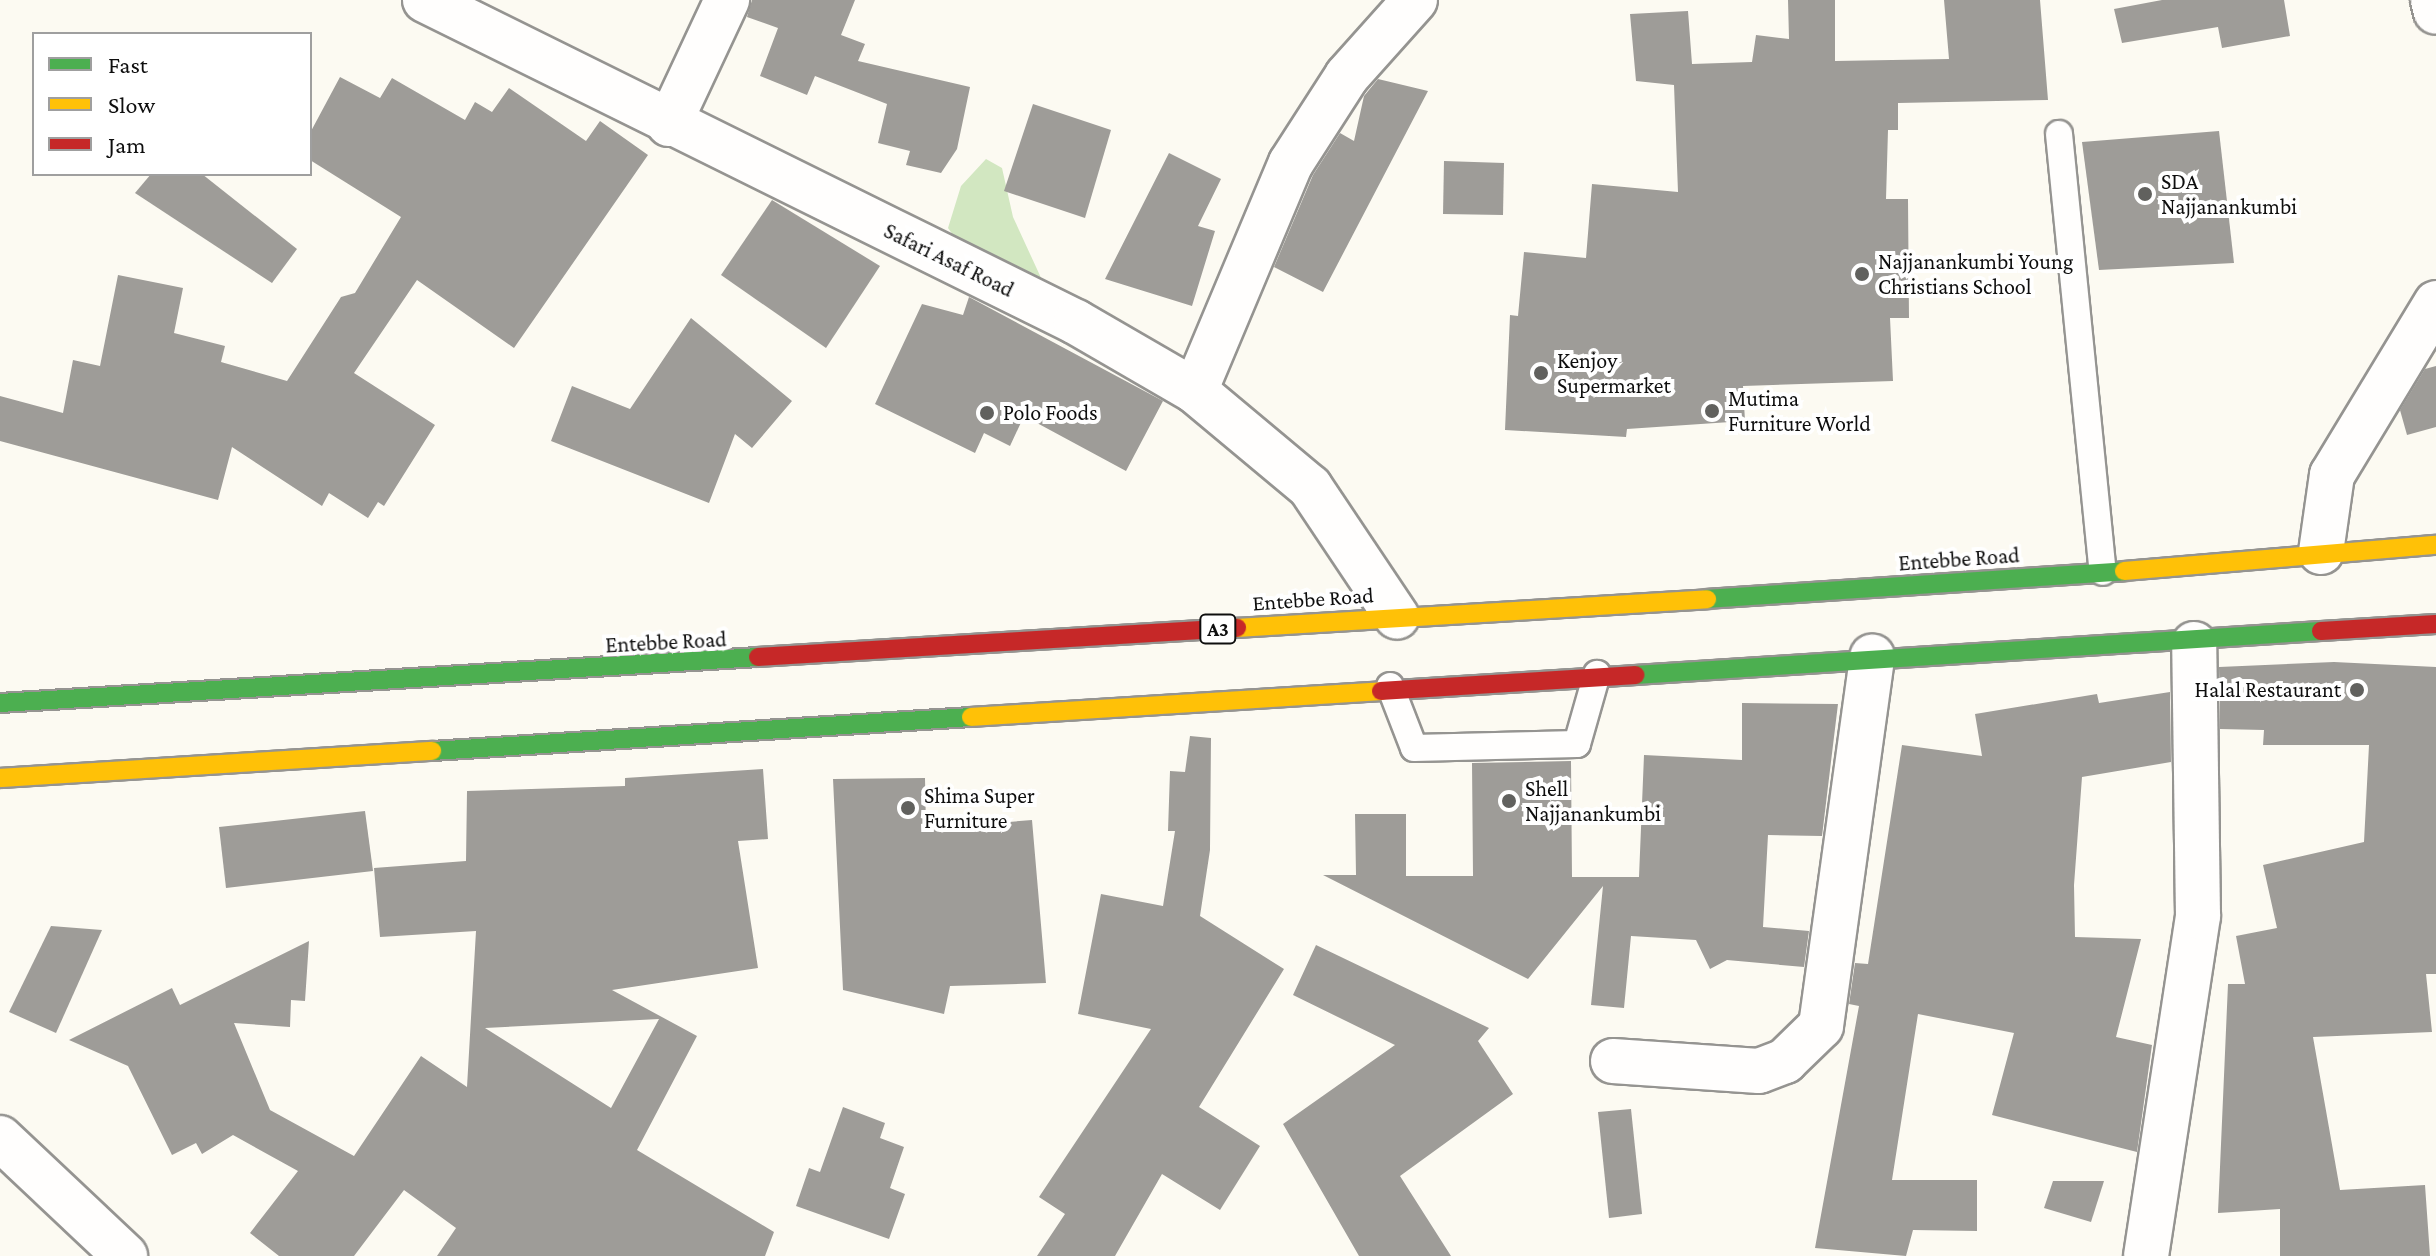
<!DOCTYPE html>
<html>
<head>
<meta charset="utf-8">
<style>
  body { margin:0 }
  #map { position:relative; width:2436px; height:1256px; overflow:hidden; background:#fcfaf2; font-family:"Crimson Pro",serif }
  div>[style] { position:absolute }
  .forest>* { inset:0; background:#d2e7c1 }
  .building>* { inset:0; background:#9e9c98 }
  .roads { filter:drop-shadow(2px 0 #959491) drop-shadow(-2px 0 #959491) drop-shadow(0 2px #959491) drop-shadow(0 -2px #959491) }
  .lane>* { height:26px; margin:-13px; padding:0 13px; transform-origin:13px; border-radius:13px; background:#fffefd }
  .street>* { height:44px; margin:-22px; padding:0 22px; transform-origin:22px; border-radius:22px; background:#fffefd }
  .fast>* { height:18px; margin:-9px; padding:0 9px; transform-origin:9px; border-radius:9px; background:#4caf50 }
  .slow>* { height:18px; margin:-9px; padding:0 9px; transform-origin:9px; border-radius:9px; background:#ffc107 }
  .jam>* { height:18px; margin:-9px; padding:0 9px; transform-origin:9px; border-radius:9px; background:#c62828 }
  .dots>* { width:22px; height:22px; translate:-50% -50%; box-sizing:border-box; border:4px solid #fff; border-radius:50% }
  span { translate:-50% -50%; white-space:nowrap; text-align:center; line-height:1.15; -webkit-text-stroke:8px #fff; paint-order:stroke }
  .shield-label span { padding:2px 6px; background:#fff; border:2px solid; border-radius:6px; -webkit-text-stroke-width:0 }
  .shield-label { font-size:20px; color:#0e0e0e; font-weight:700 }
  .poi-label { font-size:22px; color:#0e0e0e }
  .left { translate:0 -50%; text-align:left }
  .right { translate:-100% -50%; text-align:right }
  .street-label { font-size:22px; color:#0e0e0e }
  .legend { position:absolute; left:32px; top:32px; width:280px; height:144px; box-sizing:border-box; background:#fff; border:2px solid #9f9f9f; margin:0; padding:10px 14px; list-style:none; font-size:24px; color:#0e0e0e }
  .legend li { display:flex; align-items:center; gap:16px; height:40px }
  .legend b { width:40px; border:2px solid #9f9f9f }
</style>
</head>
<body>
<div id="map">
  <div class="forest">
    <i style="clip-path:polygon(986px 159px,1002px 168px,1013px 217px,1042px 280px,1027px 287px,972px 262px,948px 228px,961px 186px)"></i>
  </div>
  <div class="building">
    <i style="clip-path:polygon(752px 0,855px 0,841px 35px,865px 44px,858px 61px,970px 87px,957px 149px,941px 173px,906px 165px,910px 151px,878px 143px,887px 104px,815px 76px,807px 95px,760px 76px,778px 28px,747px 17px)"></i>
    <i style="clip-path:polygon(1788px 0,1835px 0,1835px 61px,1949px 59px,1944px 0,2040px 0,2048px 100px,1898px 103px,1898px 130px,1888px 130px,1886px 199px,1908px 199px,1909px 318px,1890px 318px,1893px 381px,1743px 386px,1745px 421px,1627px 429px,1626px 437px,1505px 430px,1510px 315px,1518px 316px,1524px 252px,1586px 258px,1592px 184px,1678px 192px,1674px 85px,1636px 81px,1630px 14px,1688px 11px,1692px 64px,1752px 62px,1756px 35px,1789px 39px)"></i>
    <i style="clip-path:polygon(2162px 0,2284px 0,2290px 36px,2222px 48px,2218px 27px,2122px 43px,2114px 9px)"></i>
    <i style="clip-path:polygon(340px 77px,380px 98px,392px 78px,465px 120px,475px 102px,492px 112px,509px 88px,586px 141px,600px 121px,648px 155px,514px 348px,417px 280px,354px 373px,435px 425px,384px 506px,378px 502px,368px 518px,329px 493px,322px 506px,232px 447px,218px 500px,0 441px,0 396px,63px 413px,73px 360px,100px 366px,118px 275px,183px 288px,174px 333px,225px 346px,221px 362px,287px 381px,341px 297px,355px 293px,401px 217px,310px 160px,310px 133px)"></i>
    <i style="clip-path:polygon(1378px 79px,1428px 91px,1323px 292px,1274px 267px,1313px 175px,1340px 133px,1354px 141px,1364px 96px)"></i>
    <i style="clip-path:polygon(1033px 104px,1111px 130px,1085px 218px,1004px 191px)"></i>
    <i style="clip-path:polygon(2219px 131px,2234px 263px,2099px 270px,2082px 142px)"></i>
    <i style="clip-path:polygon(1169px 153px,1221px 179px,1198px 226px,1215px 231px,1192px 306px,1105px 279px)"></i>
    <i style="clip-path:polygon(1444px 161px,1504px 163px,1503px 215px,1443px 214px)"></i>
    <i style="clip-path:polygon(151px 174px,202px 174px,297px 249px,272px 283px,135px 193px)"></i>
    <i style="clip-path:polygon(772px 200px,880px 266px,826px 348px,721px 275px)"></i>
    <i style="clip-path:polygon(969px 297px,1163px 401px,1126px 471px,1024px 416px,1010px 446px,984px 433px,975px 453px,875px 404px,922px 304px,963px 315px)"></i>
    <i style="clip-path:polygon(691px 318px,792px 401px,752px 448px,735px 434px,709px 503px,551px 441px,572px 386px,630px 409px)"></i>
    <i style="clip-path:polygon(2436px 366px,2436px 427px,2407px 435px,2400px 410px,2425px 369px)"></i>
    <i style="clip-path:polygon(2334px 662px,2436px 667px,2436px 974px,2426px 974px,2432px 1032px,2313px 1037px,2340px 1190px,2425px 1185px,2430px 1256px,2280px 1256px,2280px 1209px,2218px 1213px,2228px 984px,2245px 984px,2236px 936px,2277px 928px,2263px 865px,2364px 842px,2369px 745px,2263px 745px,2264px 730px,2220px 729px,2219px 667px)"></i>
    <i style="clip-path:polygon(2170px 692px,2171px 762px,2082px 777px,2074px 885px,2075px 937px,2141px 939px,2116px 1037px,2152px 1045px,2137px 1152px,1992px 1115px,2014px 1033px,1918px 1014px,1892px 1180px,1977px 1180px,1977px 1231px,1913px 1230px,1906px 1256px,1815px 1248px,1859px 1006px,1849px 1004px,1855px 963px,1868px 964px,1902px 745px,1982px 756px,1975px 714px,2097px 694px,2099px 703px)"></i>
    <i style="clip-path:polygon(1742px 703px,1838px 704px,1822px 836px,1768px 835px,1763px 927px,1809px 931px,1804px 967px,1727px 960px,1710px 969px,1696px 940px,1631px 936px,1624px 1008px,1591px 1005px,1603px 886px,1528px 979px,1323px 875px,1356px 875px,1355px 814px,1406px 814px,1406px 876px,1473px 876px,1472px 763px,1571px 761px,1572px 877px,1639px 877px,1644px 755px,1742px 760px)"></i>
    <i style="clip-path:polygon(1190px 736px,1211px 738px,1210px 850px,1200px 916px,1284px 969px,1199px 1107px,1260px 1146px,1220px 1210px,1162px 1174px,1115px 1256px,1037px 1256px,1065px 1214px,1039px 1197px,1151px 1029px,1078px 1014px,1101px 894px,1163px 906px,1175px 831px,1168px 831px,1170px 771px,1185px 772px)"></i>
    <i style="clip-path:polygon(evenodd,763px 769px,768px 839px,738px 841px,758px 968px,612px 990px,697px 1036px,637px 1150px,774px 1232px,765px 1256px,437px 1256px,456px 1228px,404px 1190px,354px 1256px,279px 1256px,250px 1233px,298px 1171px,233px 1135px,202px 1154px,196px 1143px,172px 1155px,128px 1066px,69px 1040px,172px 988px,180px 1005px,309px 941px,305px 1001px,291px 1000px,290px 1027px,234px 1023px,270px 1110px,354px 1156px,421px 1056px,467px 1087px,476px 931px,380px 937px,374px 868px,466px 861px,467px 791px,625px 786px,625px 778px,763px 769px,659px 1019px,611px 1108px,485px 1028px,659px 1019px)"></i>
    <i style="clip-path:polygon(925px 778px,926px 829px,1032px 820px,1046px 983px,950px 986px,944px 1014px,843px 990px,833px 779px)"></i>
    <i style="clip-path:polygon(365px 811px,373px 871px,226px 888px,219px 827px)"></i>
    <i style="clip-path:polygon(51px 926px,102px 930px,56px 1033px,9px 1012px)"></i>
    <i style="clip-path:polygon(1316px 945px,1489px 1028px,1478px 1041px,1513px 1094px,1400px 1176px,1451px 1256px,1359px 1256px,1283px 1124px,1395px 1045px,1293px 995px)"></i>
    <i style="clip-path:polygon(843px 1107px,885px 1123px,880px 1138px,904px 1147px,890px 1188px,905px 1194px,889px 1239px,796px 1206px,809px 1168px,820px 1172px)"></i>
    <i style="clip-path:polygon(1631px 1109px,1642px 1214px,1609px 1218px,1598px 1112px)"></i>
    <i style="clip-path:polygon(2053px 1181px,2104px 1181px,2091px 1222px,2044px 1208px)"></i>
  </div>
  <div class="roads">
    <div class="lane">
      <i style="left:2059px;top:134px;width:440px;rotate:84.3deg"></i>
      <i style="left:1390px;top:686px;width:66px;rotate:68.8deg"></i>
      <i style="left:1414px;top:748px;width:163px;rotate:-1.4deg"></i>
      <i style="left:1577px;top:744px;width:73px;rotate:-74.1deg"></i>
    </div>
    <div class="street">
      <i style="left:425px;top:0;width:726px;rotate:26.32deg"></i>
      <i style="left:1076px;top:322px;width:138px;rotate:30.1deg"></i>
      <i style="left:1195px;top:391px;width:150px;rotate:39.9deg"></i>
      <i style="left:1310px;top:487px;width:156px;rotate:56.2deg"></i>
      <i style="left:2433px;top:0;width:12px;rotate:76deg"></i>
      <i style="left:669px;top:124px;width:137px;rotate:-64.9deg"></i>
      <i style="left:1195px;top:391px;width:247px;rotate:-67.2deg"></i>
      <i style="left:1291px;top:163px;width:103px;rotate:-57.2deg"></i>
      <i style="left:1347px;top:76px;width:102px;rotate:-48.2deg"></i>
      <i style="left:2321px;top:552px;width:78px;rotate:-81.9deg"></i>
      <i style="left:2332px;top:475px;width:201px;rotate:-58.8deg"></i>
      <i style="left:1613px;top:1061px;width:146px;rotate:3.9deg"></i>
      <i style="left:1759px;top:1071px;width:28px;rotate:-21deg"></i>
      <i style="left:1785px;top:1061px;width:50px;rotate:-44.2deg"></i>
      <i style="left:1821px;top:1026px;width:373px;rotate:-82.1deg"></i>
      <i style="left:0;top:1138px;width:172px;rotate:43.3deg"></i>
      <i style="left:2146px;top:1256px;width:344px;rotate:-81.3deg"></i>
      <i style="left:2198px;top:916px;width:272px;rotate:-90.8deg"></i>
    </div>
    <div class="fast">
      <i style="left:1707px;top:599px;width:418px;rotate:-3.8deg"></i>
      <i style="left:1635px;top:675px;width:687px;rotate:-3.67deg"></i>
      <i style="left:0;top:703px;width:759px;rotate:-3.47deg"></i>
      <i style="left:432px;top:751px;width:540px;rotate:-3.61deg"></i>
    </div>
    <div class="slow">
      <i style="left:2124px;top:571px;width:313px;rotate:-4.8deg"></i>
      <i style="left:1237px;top:628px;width:471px;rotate:-3.5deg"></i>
      <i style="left:971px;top:717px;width:411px;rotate:-3.6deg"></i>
      <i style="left:0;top:778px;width:433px;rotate:-3.6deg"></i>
    </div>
    <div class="jam">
      <i style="left:2321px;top:631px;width:115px;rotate:-3.5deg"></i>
      <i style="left:758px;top:657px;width:480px;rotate:-3.5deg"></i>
      <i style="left:1381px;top:691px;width:255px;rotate:-3.6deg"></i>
    </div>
  </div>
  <div class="dots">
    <i style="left:2145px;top:194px;background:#61615e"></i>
    <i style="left:1862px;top:274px;background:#61615e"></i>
    <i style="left:1541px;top:373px;background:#61615e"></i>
    <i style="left:1712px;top:411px;background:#61615e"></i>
    <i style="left:987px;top:413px;background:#61615e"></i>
    <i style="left:2357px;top:690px;background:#61615e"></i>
    <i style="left:1509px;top:801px;background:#61615e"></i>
    <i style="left:908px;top:808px;background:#61615e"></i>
  </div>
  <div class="shield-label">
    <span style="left:1218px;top:629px">A3</span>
  </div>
  <div class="poi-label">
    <span class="left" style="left:2161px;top:194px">SDA<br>Najjanankumbi</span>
    <span class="left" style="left:1878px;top:274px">Najjanankumbi Young<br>Christians School</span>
    <span class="left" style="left:1557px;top:373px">Kenjoy<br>Supermarket</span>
    <span class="left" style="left:1728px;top:411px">Mutima<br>Furniture World</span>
    <span class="left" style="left:1003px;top:413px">Polo Foods</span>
    <span class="right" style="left:2341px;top:690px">Halal Restaurant</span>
    <span class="left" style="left:1525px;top:801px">Shell<br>Najjanankumbi</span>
    <span class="left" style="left:924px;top:808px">Shima Super<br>Furniture</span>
  </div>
  <div class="street-label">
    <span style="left:949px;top:260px;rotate:26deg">Safari Asaf Road</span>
    <span style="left:1959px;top:559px;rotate:-4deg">Entebbe Road</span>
    <span style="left:1313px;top:599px;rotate:-4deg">Entebbe Road</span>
    <span style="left:666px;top:642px;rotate:-3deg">Entebbe Road</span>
  </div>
  <ul class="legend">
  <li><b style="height:10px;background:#4caf50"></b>Fast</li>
  <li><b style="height:10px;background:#ffc107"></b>Slow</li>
  <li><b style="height:10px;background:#c62828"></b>Jam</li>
  </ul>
</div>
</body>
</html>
